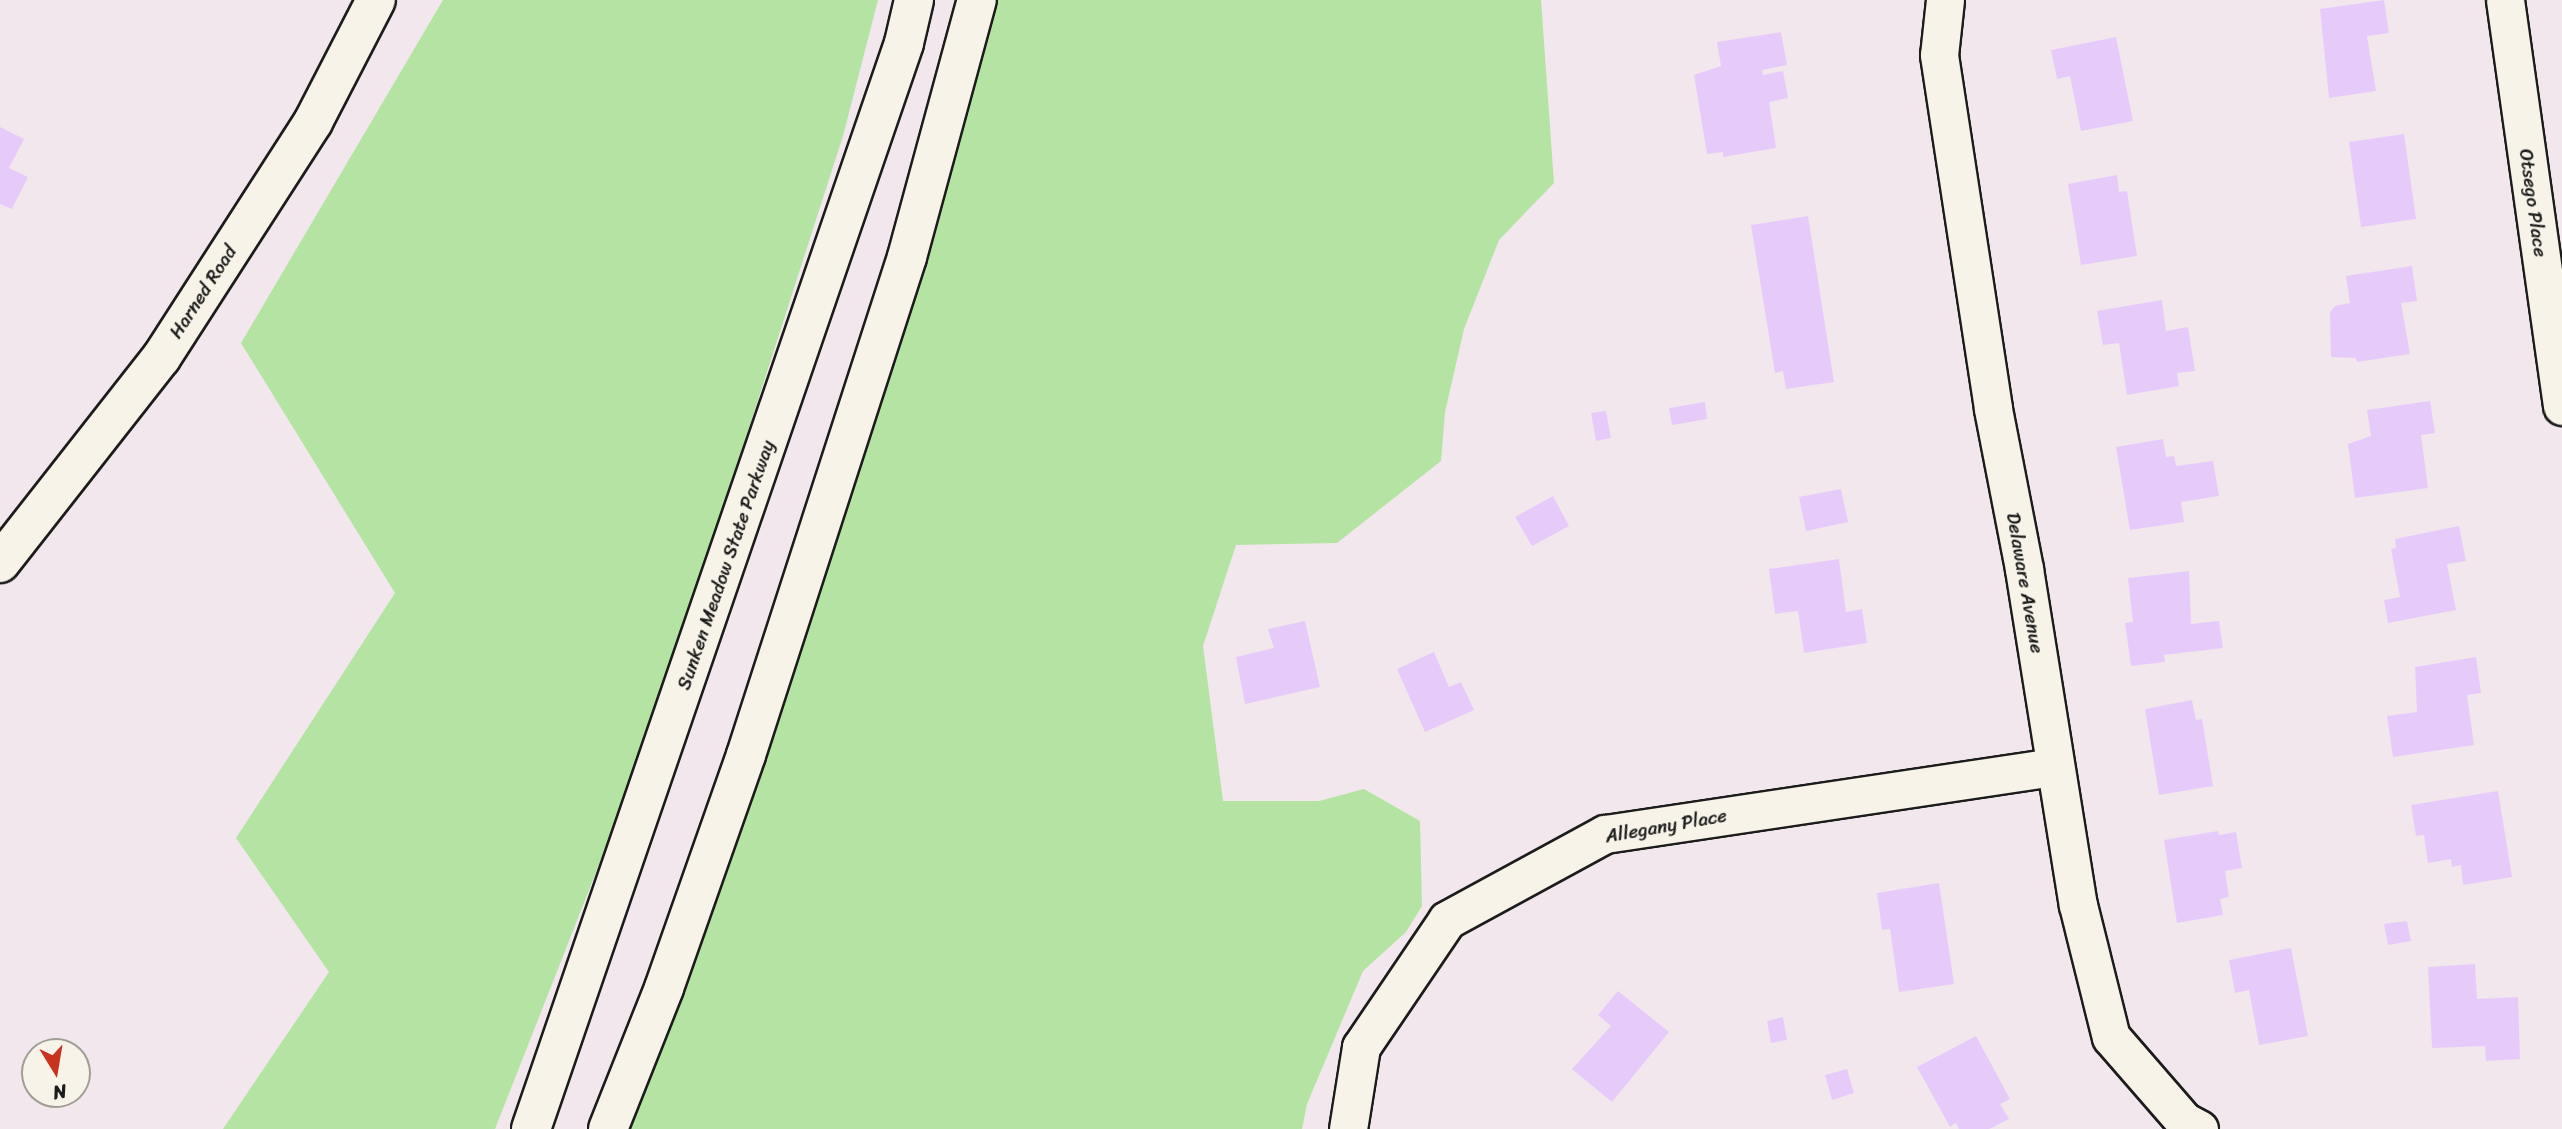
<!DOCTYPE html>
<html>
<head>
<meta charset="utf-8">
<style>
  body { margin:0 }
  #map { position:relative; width:2562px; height:1129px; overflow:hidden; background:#f2e7ed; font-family:Sriracha,sans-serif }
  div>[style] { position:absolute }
  .green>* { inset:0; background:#b4e3a3 }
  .building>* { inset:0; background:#e6cbfa }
  .roads { filter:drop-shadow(2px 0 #1c1c1c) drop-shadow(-2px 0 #1c1c1c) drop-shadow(0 2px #1c1c1c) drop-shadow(0 -2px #1c1c1c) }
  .street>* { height:37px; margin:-18.5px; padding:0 18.5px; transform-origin:18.5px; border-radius:18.5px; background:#f7f3e8 }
  .secondary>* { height:38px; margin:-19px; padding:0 19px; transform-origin:19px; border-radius:19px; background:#f7f3e8 }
  .highway>* { height:38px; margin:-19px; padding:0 19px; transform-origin:19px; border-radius:19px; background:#f7f3e8 }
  span { translate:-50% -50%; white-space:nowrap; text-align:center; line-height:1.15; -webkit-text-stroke:6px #f7f3e8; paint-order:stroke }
  .street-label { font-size:19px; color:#1c1c1c }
  .north { position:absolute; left:21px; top:1038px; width:70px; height:70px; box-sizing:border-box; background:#f7f3e8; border:2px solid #9f9d96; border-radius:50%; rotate:169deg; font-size:19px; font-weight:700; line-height:28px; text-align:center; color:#1c1c1c }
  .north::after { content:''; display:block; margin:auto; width:24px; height:32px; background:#c8321e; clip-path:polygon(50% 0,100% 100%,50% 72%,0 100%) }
</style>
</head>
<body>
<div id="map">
  <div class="green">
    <i style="clip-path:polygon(443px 0,878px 0,843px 136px,650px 735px,495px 1129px,223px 1129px,329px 972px,236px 838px,395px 593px,241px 343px)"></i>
    <i style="clip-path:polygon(996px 0,1541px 0,1554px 183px,1499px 240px,1464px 329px,1445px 412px,1441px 461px,1337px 543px,1236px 545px,1203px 646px,1223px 801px,1319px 801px,1364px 789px,1420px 821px,1422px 906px,1406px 932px,1363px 971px,1307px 1104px,1302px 1129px,628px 1129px,829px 568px)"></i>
  </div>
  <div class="building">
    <i style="clip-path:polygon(2384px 0,2389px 33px,2367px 36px,2376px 91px,2329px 98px,2320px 9px)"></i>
    <i style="clip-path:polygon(1781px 32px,1787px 65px,1762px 70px,1763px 75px,1783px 71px,1788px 98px,1769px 102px,1776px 148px,1723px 157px,1723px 152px,1707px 154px,1694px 75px,1721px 66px,1717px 42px)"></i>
    <i style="clip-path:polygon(2116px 37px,2133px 121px,2081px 131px,2070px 76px,2057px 79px,2051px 50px)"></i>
    <i style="clip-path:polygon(0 127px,24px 139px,9px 168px,28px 177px,12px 209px,0 204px)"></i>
    <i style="clip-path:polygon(2404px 134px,2416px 219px,2361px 227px,2349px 142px)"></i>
    <i style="clip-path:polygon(2117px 175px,2119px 192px,2127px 191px,2137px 256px,2081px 265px,2068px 184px)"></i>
    <i style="clip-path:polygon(1808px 216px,1834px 382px,1786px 389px,1783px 371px,1775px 373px,1751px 225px)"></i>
    <i style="clip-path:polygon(2412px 266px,2417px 301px,2401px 303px,2410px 354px,2357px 362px,2356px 358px,2331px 357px,2330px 312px,2335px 306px,2350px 303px,2346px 276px)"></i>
    <i style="clip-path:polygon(2162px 300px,2166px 331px,2188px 327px,2195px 371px,2177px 373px,2179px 386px,2127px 395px,2119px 343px,2103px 345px,2097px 311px)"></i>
    <i style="clip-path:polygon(2430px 401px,2435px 433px,2421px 435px,2428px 488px,2355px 498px,2348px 444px,2371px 436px,2367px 410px)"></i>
    <i style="clip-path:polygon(1705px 402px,1707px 419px,1672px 425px,1669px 408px)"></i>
    <i style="clip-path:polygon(1606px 411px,1611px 438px,1596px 441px,1591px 413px)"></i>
    <i style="clip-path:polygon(2163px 439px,2166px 457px,2174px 456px,2176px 466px,2213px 461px,2219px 496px,2181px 502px,2184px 522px,2130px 530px,2116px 447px)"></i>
    <i style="clip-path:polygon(1841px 489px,1848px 522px,1806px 531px,1799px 497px)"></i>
    <i style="clip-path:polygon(1553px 496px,1569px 526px,1532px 546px,1515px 517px)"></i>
    <i style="clip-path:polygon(2459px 526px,2466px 561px,2447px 564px,2456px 610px,2388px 623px,2384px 600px,2400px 597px,2391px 549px,2396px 548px,2395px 539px)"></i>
    <i style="clip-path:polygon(1839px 559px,1846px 612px,1862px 609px,1867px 643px,1804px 653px,1798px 611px,1775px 614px,1769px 569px)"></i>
    <i style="clip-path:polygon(2189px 571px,2191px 624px,2219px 621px,2223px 648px,2164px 655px,2165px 662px,2131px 666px,2125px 623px,2133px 622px,2128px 578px)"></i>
    <i style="clip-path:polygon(1305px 621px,1320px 687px,1245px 704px,1236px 657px,1274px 648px,1268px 629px)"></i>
    <i style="clip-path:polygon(1434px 652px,1449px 687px,1461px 682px,1474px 710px,1425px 732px,1397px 669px)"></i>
    <i style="clip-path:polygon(2476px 657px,2481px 693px,2467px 695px,2474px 745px,2393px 757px,2387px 716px,2417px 712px,2415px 667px)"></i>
    <i style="clip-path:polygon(2192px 700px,2196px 720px,2202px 719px,2213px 786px,2159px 795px,2145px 709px)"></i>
    <i style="clip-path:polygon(2498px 791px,2512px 877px,2463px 885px,2461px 865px,2452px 867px,2451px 859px,2428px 863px,2424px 835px,2416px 836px,2411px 805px)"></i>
    <i style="clip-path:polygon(2218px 831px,2219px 835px,2236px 832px,2242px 868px,2225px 871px,2229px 897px,2220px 899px,2223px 915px,2177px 923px,2164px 840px)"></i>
    <i style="clip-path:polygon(1939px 883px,1954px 984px,1899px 992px,1890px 929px,1882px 930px,1877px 893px)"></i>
    <i style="clip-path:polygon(2407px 921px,2411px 941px,2388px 945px,2384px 924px)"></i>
    <i style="clip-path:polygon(2291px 948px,2308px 1036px,2259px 1045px,2249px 990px,2235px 993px,2229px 960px)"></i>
    <i style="clip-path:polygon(2475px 964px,2477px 999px,2518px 997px,2520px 1059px,2486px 1061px,2485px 1046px,2432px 1048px,2428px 967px)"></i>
    <i style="clip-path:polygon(1618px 991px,1669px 1032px,1612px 1102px,1572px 1069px,1611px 1026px,1598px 1015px)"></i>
    <i style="clip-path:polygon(1783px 1017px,1787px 1040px,1771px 1043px,1767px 1021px)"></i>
    <i style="clip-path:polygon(1976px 1036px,2010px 1099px,2000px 1104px,2009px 1119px,1989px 1129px,1959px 1129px,1956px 1123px,1950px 1127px,1917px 1067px)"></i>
    <i style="clip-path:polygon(1847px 1069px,1854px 1093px,1832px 1100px,1825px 1075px)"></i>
  </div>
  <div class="roads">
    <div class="street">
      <i style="left:1945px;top:0;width:55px;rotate:96.2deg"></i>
      <i style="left:1939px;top:55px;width:358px;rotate:81.3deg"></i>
      <i style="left:1993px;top:409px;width:163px;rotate:79deg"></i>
      <i style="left:2024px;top:569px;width:340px;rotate:80.9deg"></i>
      <i style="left:2078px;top:905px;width:136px;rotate:76deg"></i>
      <i style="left:2111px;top:1037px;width:111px;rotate:49deg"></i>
      <i style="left:2184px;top:1121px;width:17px;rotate:28deg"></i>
      <i style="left:2505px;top:0;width:410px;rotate:82deg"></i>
      <i style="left:1348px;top:1129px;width:83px;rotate:-81deg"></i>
      <i style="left:1361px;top:1047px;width:153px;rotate:-55.9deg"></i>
      <i style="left:1447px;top:920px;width:180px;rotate:-28.6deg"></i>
      <i style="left:1605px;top:834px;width:455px;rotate:-8.5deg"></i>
    </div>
    <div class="secondary">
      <i style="left:0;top:563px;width:261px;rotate:-51.9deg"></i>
      <i style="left:161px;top:358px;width:281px;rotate:-57.2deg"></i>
      <i style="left:313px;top:122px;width:137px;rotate:-62.7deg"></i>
    </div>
    <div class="highway">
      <i style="left:531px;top:1129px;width:1148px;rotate:-71.04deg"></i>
      <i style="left:904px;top:43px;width:44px;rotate:-76.9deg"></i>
      <i style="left:608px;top:1129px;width:152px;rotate:-68.3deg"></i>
      <i style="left:664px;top:988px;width:247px;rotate:-70.6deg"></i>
      <i style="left:746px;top:755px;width:523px;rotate:-72.08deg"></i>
      <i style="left:907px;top:257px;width:266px;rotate:-74.8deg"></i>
    </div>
  </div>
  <div class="street-label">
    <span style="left:2533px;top:203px;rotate:82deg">Otsego Place</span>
    <span style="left:203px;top:292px;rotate:-57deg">Harned Road</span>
    <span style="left:726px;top:565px;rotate:-71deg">Sunken Meadow State Parkway</span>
    <span style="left:2025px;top:583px;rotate:80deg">Delaware Avenue</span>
    <span style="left:1666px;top:826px;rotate:-10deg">Allegany Place</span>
  </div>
  <div class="north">N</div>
</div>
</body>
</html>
